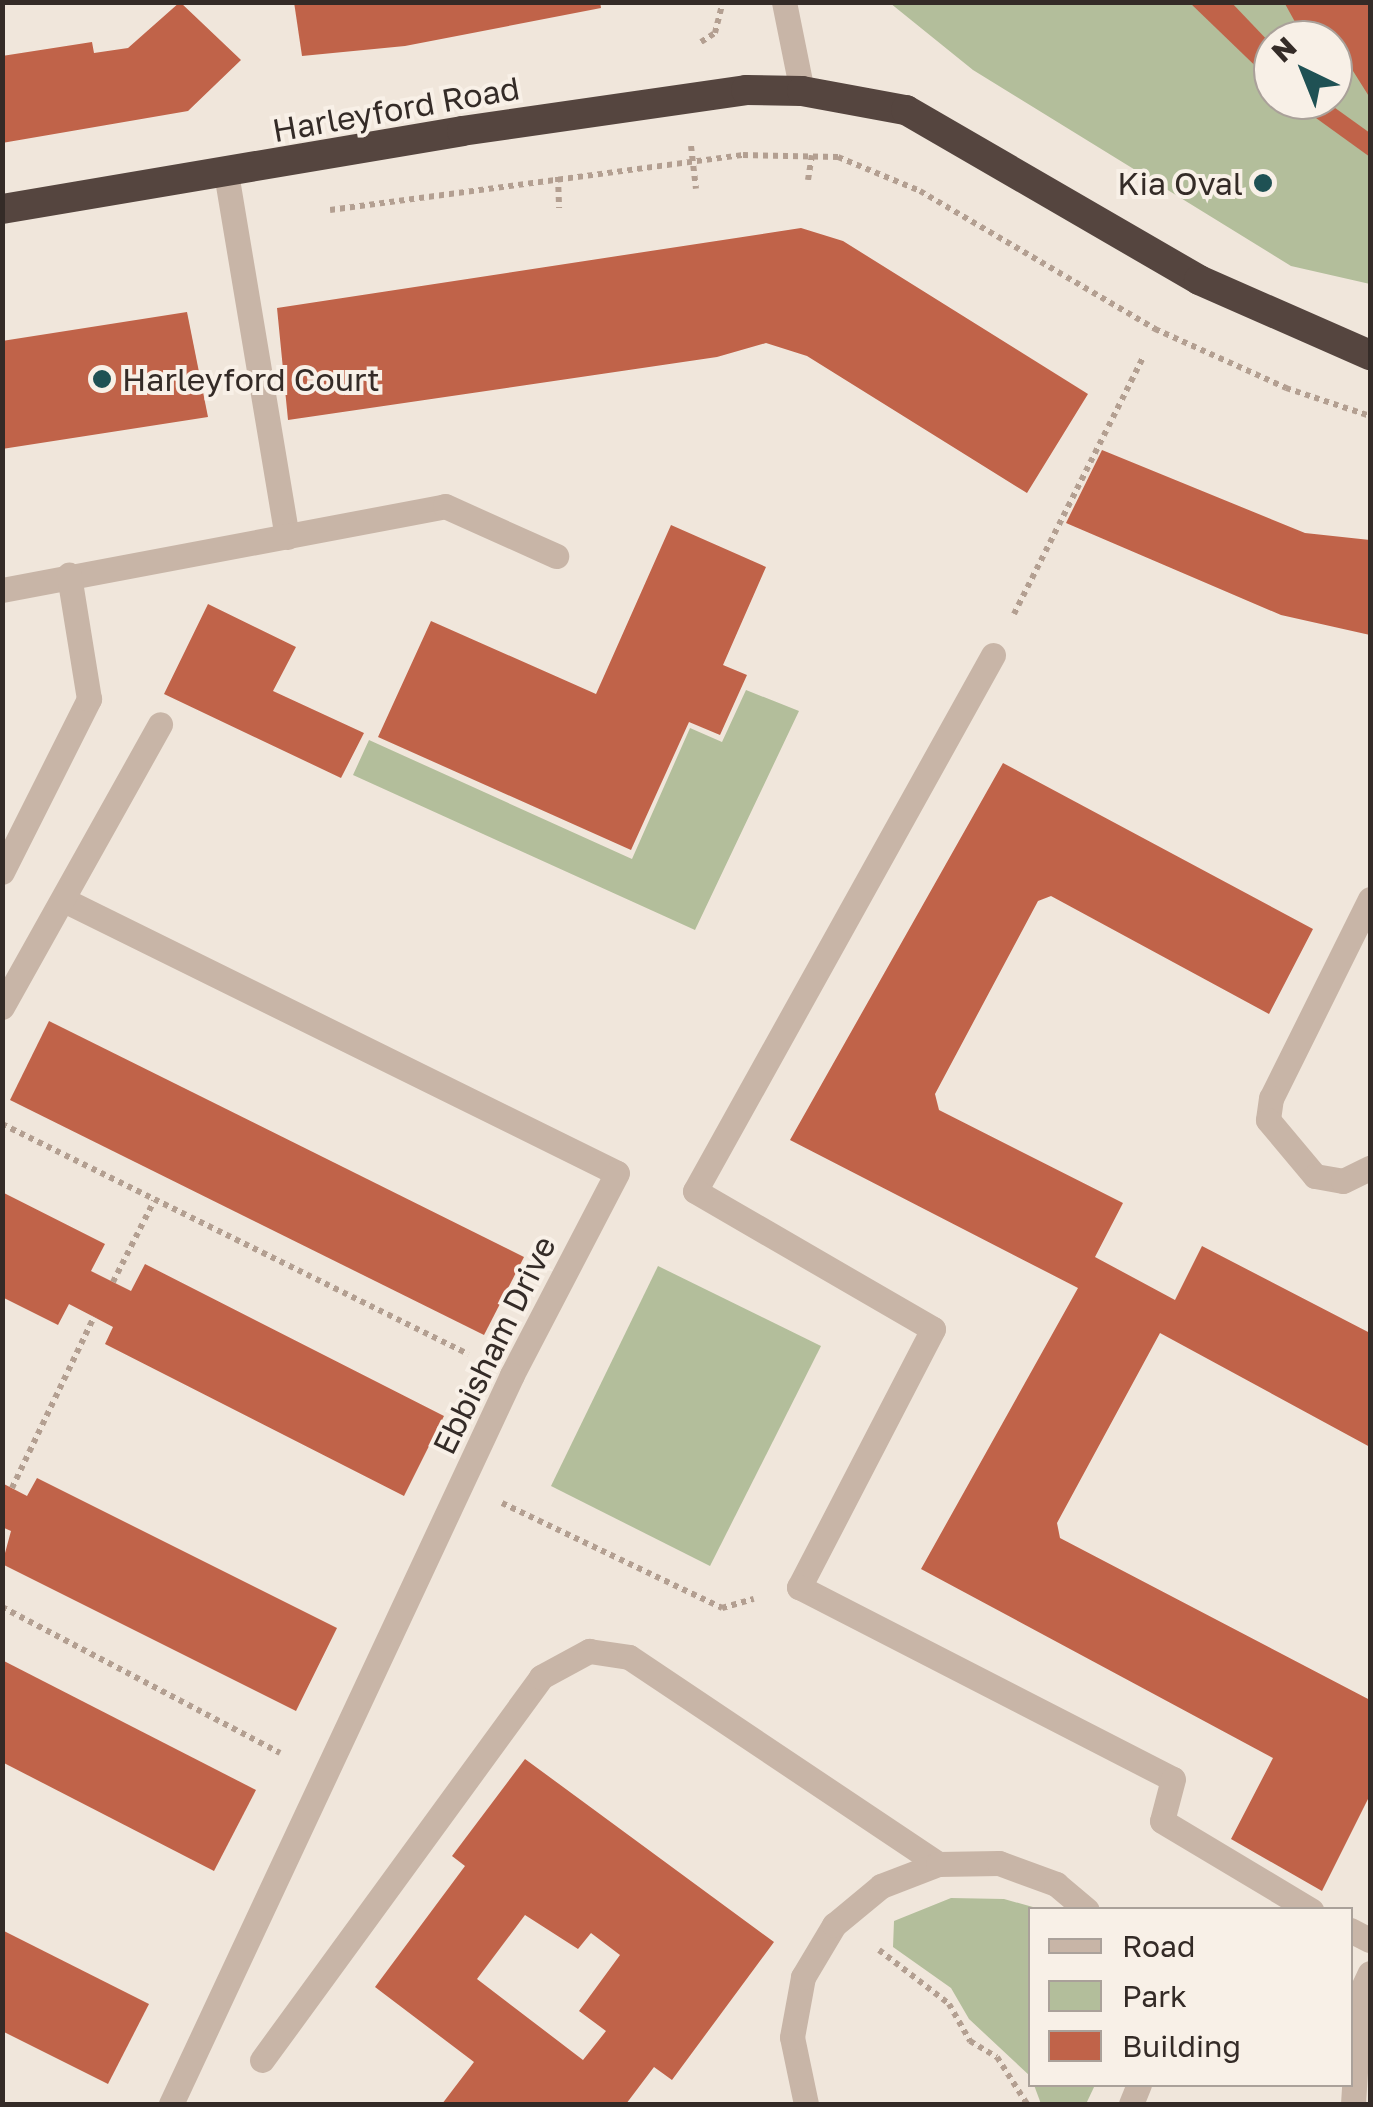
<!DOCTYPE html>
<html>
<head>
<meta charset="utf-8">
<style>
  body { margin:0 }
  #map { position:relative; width:1373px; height:2107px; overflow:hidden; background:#f0e6db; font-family:"Golos Text",sans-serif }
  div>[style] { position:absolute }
  .green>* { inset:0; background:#b3be9b }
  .building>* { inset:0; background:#c06349 }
  .path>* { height:6px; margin-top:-3px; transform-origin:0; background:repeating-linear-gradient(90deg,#b39f91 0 5px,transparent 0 10px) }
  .lane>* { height:25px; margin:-12.5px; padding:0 12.5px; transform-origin:12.5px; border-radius:12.5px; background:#c8b5a7 }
  .street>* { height:25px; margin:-12.5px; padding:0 12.5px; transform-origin:12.5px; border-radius:12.5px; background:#c8b5a7 }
  .highway>* { height:30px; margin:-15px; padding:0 15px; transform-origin:15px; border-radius:15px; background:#55453f }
  .dots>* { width:28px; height:28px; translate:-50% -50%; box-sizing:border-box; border:5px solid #f8f0e7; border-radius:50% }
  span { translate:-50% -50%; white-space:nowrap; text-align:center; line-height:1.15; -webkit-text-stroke:8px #f8f0e7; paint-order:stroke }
  .street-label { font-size:32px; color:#342b27 }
  .poi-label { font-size:32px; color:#342b27 }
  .right { translate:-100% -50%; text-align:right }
  .left { translate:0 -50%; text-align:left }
  .frame { position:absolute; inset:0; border:5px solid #342b27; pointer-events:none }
  .legend { position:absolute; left:1028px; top:1907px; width:325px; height:180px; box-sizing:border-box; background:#f8f0e7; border:2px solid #aaa19a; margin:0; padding:12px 18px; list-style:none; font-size:30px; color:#342b27 }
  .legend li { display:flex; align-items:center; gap:20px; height:50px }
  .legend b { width:50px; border:2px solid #aaa19a }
  .north { position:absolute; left:1253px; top:20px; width:100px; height:100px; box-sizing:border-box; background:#f8f0e7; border:2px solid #aaa19a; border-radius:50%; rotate:317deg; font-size:28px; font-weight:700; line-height:40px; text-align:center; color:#342b27 }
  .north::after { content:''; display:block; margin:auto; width:35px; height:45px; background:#1f5154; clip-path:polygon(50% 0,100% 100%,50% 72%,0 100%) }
</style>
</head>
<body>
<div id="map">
  <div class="green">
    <i style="clip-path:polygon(evenodd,890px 3px,1370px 3px,1370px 284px,1291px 266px,973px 70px,890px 3px,1273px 40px,1333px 40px,1333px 100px,1273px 100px,1273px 40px)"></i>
    <i style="clip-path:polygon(746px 690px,799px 711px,695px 930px,353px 775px,369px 740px,632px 859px,690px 728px,722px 742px)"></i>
    <i style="clip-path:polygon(658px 1266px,821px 1346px,710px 1566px,551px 1486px)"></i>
    <i style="clip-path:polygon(951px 1898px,1004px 1899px,1040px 1909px,1030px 1910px,1030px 2076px,969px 2019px,951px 1988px,893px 1947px,894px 1921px)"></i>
    <i style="clip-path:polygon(1034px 2085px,1034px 2084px,1095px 2085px,1086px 2104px,1041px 2104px)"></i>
  </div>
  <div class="building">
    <i style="clip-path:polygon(180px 2px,241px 60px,188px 111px,2px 143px,2px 56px,92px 42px,94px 53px,128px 48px)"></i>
    <i style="clip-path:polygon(294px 2px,600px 2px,601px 8px,405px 46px,302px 56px)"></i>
    <i style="clip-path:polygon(1189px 2px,1231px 2px,1273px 46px,1273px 83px)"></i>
    <i style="clip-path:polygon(1284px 2px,1370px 2px,1370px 98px,1348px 63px,1333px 79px,1333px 40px,1305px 40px)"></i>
    <i style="clip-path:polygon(1291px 100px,1324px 100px,1370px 133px,1370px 157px)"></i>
    <i style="clip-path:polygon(801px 228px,843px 241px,1088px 394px,1027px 493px,807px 356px,766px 343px,717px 357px,288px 420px,277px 308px)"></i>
    <i style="clip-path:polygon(187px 312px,208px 417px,2px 449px,2px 341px)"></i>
    <i style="clip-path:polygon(1102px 450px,1305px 533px,1370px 540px,1370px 635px,1281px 615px,1066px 523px)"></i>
    <i style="clip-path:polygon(671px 525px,766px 567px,723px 665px,747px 675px,720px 735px,689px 722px,631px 850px,378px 737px,431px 621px,596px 694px)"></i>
    <i style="clip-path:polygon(208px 604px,296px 647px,273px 691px,364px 733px,341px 778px,164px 694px)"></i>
    <i style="clip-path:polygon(1003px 763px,1313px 929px,1269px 1014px,1051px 896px,1038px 901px,935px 1094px,939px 1110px,1123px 1203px,1095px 1257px,1175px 1300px,1202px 1246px,1370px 1333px,1370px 1447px,1160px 1333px,1057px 1523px,1060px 1538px,1370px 1700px,1370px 1795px,1322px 1891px,1231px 1839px,1273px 1758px,921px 1569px,1078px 1288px,790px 1140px)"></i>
    <i style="clip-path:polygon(49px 1021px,524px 1257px,484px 1335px,10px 1100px)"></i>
    <i style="clip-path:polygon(2px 1192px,105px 1244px,91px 1271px,131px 1291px,145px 1264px,444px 1416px,404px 1496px,105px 1344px,113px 1327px,94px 1317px,69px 1304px,58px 1325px,2px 1297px)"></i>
    <i style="clip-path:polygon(37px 1478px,337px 1628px,296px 1711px,2px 1564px,11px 1531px,2px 1527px,2px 1483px,27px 1496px)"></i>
    <i style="clip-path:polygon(2px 1660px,256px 1790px,214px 1871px,2px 1762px)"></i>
    <i style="clip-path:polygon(evenodd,525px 1759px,774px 1942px,672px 2080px,654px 2067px,626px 2104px,442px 2104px,474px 2062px,375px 1987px,465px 1866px,452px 1856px,525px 1759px,525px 1915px,578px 1949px,591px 1933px,620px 1955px,579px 2011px,606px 2031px,583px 2060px,477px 1979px,525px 1915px)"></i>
    <i style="clip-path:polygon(2px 1930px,149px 2004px,108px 2084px,2px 2031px)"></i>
  </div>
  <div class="path">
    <i style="left:701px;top:42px;width:17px;rotate:-33deg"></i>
    <i style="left:715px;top:33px;width:32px;rotate:-76deg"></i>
    <i style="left:691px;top:146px;width:43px;rotate:83.4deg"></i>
    <i style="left:558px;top:177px;width:31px;rotate:88deg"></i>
    <i style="left:808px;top:180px;width:25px;rotate:-81deg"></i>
    <i style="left:330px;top:210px;width:417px;rotate:-7.6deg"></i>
    <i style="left:743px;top:155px;width:95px;rotate:1.2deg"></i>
    <i style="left:838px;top:157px;width:89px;rotate:22.5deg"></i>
    <i style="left:920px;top:191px;width:273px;rotate:30.4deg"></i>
    <i style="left:1155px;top:329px;width:144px;rotate:24.2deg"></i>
    <i style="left:1286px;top:388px;width:89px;rotate:18.4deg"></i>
    <i style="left:1014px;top:614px;width:287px;rotate:-63.3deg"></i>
    <i style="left:2px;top:1124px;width:520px;rotate:26.27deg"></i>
    <i style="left:113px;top:1282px;width:91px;rotate:-63.2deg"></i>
    <i style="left:12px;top:1488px;width:190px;rotate:-64.4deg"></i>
    <i style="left:502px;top:1503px;width:244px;rotate:25.5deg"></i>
    <i style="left:722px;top:1608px;width:33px;rotate:-16deg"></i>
    <i style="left:2px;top:1607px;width:314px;rotate:27.7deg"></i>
    <i style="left:879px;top:1950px;width:88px;rotate:37.6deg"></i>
    <i style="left:949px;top:2004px;width:43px;rotate:60.4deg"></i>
    <i style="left:970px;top:2041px;width:31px;rotate:31deg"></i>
    <i style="left:997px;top:2057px;width:56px;rotate:57.4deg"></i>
  </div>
  <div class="lane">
    <i style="left:226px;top:173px;width:369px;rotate:80.5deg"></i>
    <i style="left:2px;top:590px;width:451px;rotate:-10.7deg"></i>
    <i style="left:445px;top:506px;width:122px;rotate:24.2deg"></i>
    <i style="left:993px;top:655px;width:613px;rotate:119.07deg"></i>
    <i style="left:695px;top:1191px;width:275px;rotate:30.1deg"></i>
    <i style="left:933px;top:1329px;width:291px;rotate:117.4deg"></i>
    <i style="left:799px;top:1587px;width:420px;rotate:27.2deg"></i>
    <i style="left:1173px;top:1779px;width:43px;rotate:104.7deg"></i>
    <i style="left:1162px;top:1821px;width:174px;rotate:30.9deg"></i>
    <i style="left:2px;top:872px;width:194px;rotate:-63.3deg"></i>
    <i style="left:89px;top:699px;width:126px;rotate:-99.2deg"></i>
    <i style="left:1370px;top:899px;width:222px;rotate:116.4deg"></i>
    <i style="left:1271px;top:1098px;width:22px;rotate:98deg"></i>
    <i style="left:1268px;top:1120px;width:73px;rotate:50deg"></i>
    <i style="left:1315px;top:1176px;width:28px;rotate:10deg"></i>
    <i style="left:1343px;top:1181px;width:30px;rotate:-26deg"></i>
    <i style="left:1350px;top:1930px;width:22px;rotate:27deg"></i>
    <i style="left:262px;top:2060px;width:474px;rotate:-53.9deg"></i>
    <i style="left:541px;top:1677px;width:55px;rotate:-28.4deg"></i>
    <i style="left:589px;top:1651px;width:40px;rotate:8.5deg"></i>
    <i style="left:629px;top:1657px;width:372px;rotate:33.8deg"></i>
    <i style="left:806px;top:2104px;width:68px;rotate:-101.8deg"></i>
    <i style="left:792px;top:2037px;width:61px;rotate:-79.6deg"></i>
    <i style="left:803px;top:1977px;width:61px;rotate:-59.2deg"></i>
    <i style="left:834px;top:1925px;width:61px;rotate:-39.7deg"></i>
    <i style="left:881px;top:1886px;width:61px;rotate:-21.1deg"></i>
    <i style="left:938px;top:1864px;width:61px;rotate:-0.9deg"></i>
    <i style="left:999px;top:1863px;width:61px;rotate:20.2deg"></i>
    <i style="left:1056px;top:1884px;width:40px;rotate:40deg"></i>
    <i style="left:1131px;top:2104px;width:22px;rotate:-68deg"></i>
  </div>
  <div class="street">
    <i style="left:784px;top:2px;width:91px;rotate:78.6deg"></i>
    <i style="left:66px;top:901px;width:614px;rotate:26.27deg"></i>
    <i style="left:617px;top:1173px;width:228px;rotate:117.5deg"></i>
    <i style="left:512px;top:1375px;width:805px;rotate:115.07deg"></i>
    <i style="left:2px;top:1007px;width:324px;rotate:-60.8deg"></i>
    <i style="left:1353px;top:2104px;width:110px;rotate:-86.4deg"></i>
    <i style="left:1360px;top:1994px;width:23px;rotate:-65deg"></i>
  </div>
  <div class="highway">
    <i style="left:2px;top:209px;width:467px;rotate:-9.6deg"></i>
    <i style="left:462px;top:131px;width:287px;rotate:-8.2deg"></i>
    <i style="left:746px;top:90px;width:56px;rotate:1deg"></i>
    <i style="left:802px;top:91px;width:106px;rotate:10.4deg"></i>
    <i style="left:906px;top:110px;width:339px;rotate:30.1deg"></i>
    <i style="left:1199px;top:280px;width:187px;rotate:23.7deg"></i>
  </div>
  <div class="dots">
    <i style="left:1263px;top:183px;background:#1f5154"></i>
    <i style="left:102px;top:379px;background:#1f5154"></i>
  </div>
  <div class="street-label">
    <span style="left:396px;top:109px;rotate:-10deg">Harleyford Road</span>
    <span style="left:494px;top:1345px;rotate:-64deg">Ebbisham Drive</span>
  </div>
  <div class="poi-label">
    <span class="right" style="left:1243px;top:183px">Kia Oval</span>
    <span class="left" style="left:122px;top:379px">Harleyford Court</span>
  </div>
  <div class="frame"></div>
  <ul class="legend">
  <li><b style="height:12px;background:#c8b5a7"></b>Road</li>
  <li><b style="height:28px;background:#b3be9b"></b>Park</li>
  <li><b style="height:28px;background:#c06349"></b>Building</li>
  </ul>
  <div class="north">N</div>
</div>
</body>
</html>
